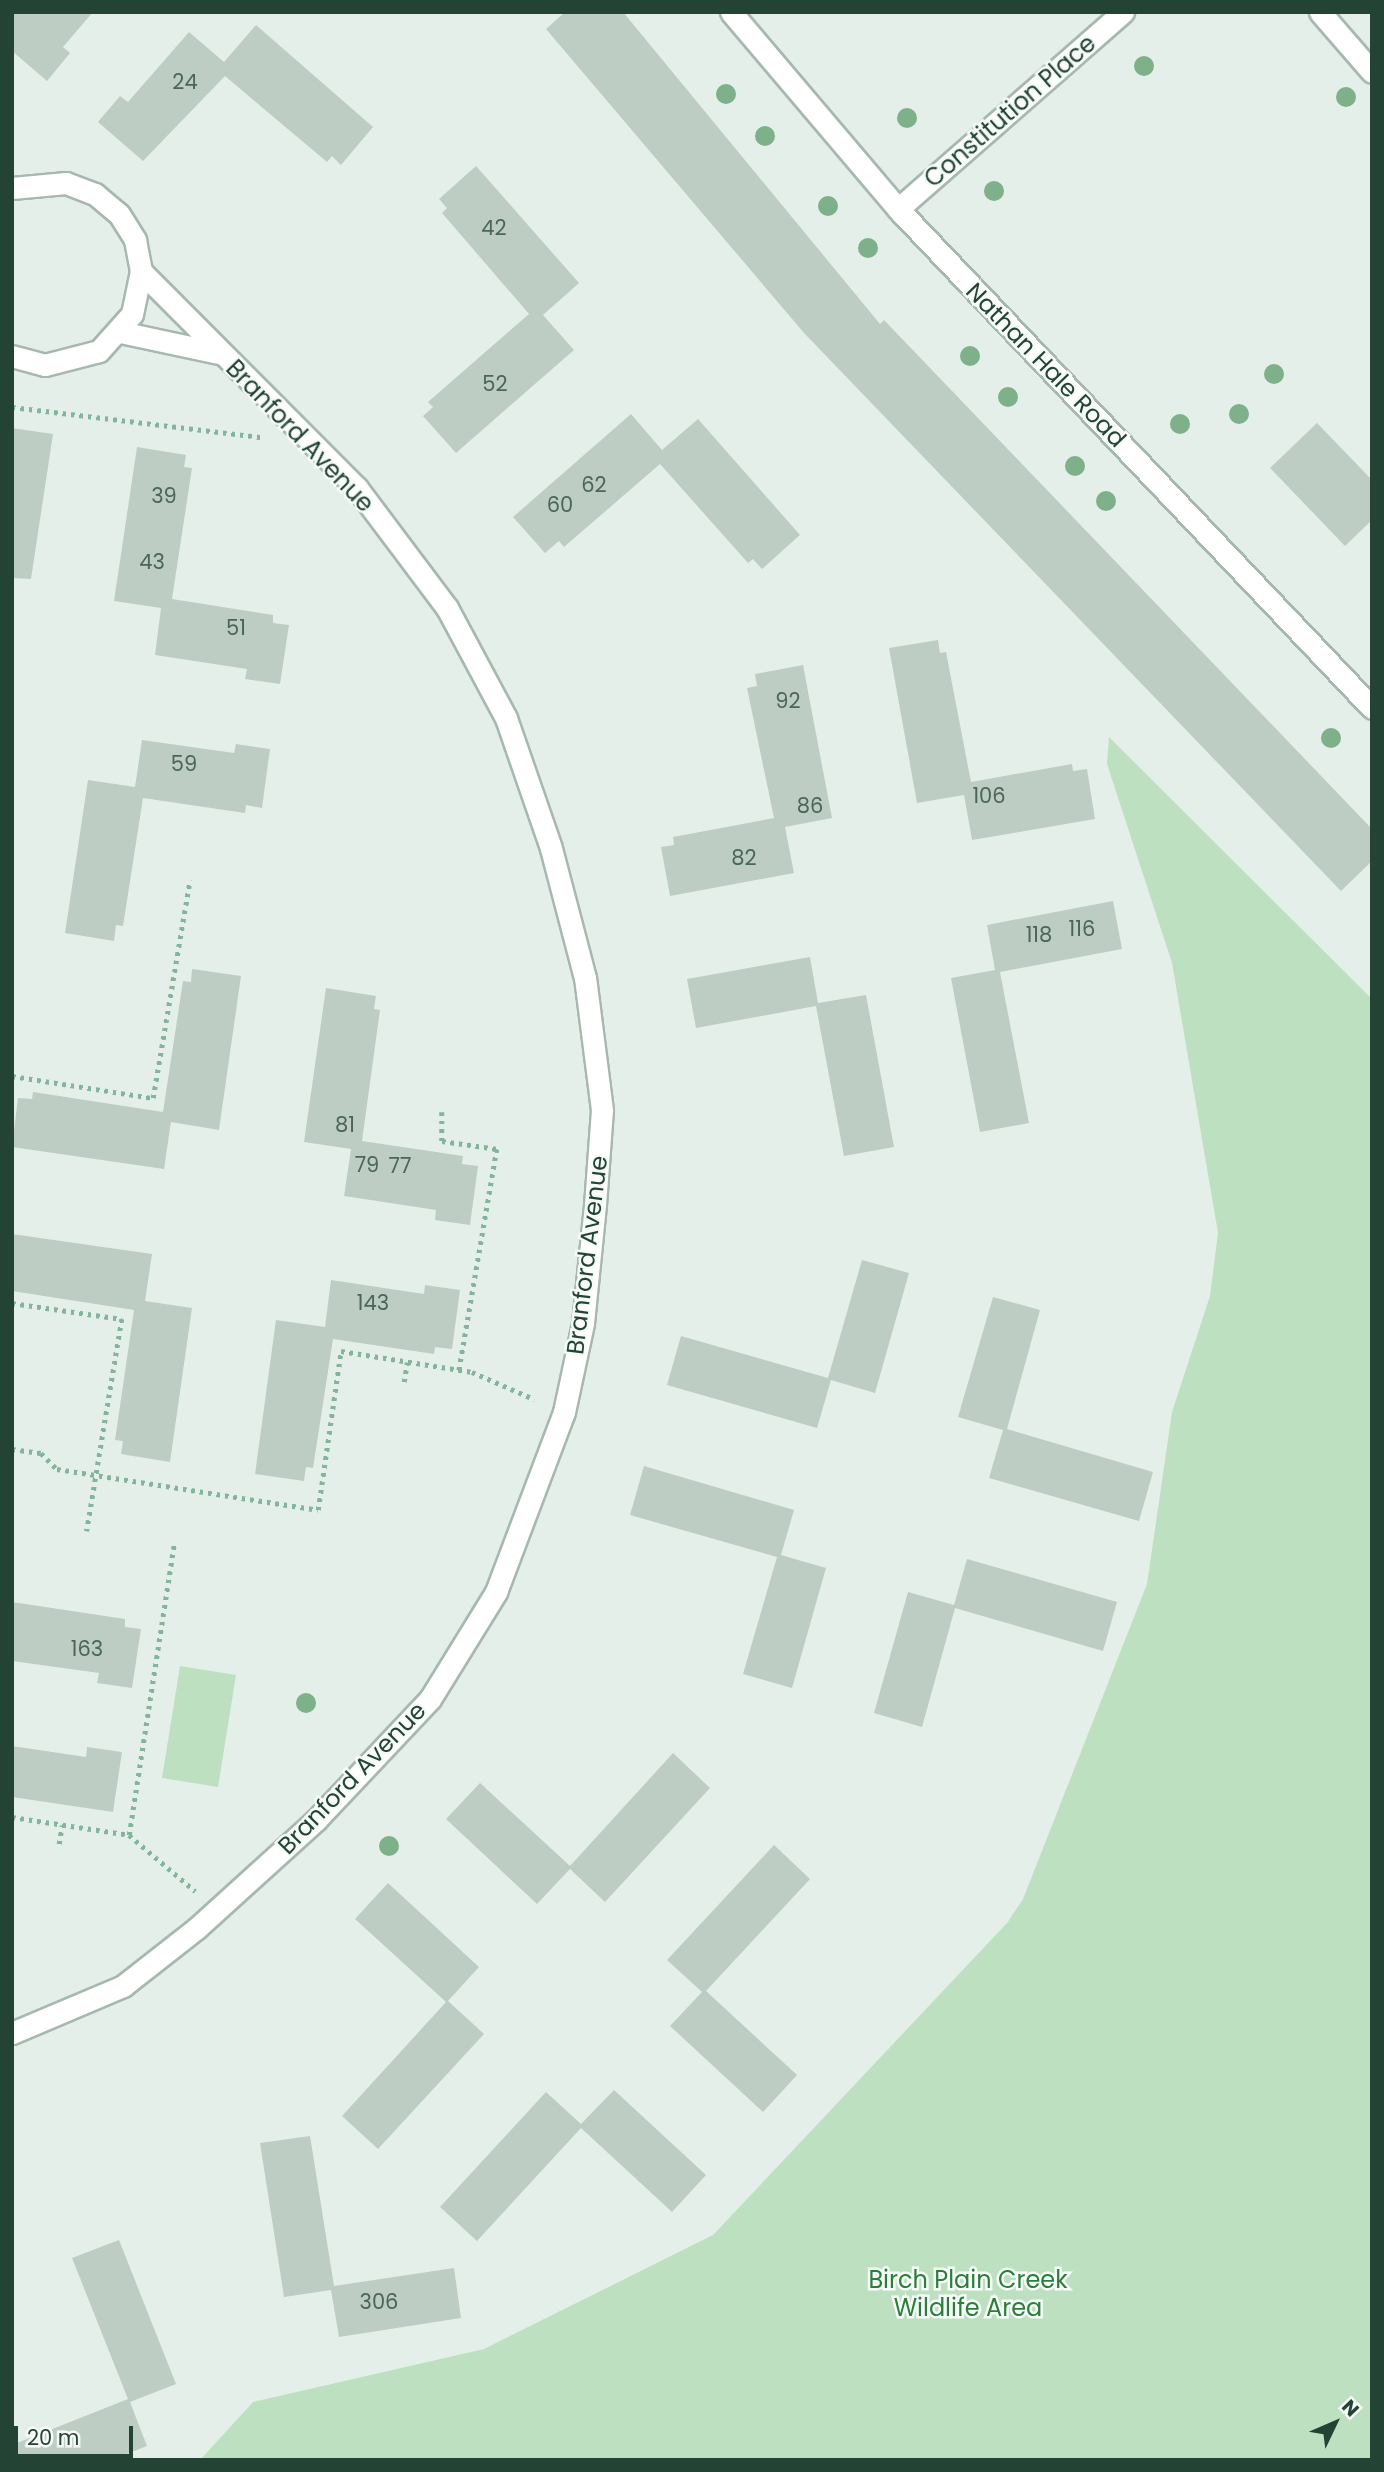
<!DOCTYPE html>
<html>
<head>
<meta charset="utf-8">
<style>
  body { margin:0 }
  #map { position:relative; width:1384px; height:2472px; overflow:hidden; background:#e5efe9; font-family:Poppins,sans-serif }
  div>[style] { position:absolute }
  .green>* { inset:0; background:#bde1c0 }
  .building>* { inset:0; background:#bdcdc4 }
  .path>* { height:4.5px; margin-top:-2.25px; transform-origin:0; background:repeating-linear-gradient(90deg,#84b59c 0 3.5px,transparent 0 8.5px) }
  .roads { filter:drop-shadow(2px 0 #a7b8af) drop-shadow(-2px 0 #a7b8af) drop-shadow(0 2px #a7b8af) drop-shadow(0 -2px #a7b8af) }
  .street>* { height:21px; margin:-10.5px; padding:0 10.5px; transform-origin:10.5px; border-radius:10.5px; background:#fff }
  .trees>* { width:20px; height:20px; margin:-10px; border-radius:50%; background:#7eb089 }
  span { translate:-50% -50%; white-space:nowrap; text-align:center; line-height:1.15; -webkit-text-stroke:5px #f6fbf8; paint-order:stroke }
  .number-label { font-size:21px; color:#4a6658 }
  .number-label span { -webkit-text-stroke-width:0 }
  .street-label { font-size:24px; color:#234334 }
  .park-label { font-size:24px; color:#2a7d3a }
  .frame { position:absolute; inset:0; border:14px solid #234334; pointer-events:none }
  .north { position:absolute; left:1300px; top:2388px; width:70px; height:70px; -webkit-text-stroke:5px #f6fbf8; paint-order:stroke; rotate:46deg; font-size:19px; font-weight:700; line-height:28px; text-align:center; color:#234334 }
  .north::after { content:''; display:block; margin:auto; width:24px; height:32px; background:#234334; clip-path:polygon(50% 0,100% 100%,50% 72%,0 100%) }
  .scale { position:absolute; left:14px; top:2426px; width:119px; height:32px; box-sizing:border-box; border:4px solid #234334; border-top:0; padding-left:9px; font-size:21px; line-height:24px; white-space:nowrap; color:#234334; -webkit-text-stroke:5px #f6fbf8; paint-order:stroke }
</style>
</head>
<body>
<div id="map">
  <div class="green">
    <i style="clip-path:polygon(1109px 737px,1372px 999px,1372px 2460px,200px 2460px,253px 2402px,484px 2349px,713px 2235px,1007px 1923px,1023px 1899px,1147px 1584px,1172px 1412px,1210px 1296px,1218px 1233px,1172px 963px,1107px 764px)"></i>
    <i style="clip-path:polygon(180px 1666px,236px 1675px,218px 1787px,162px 1778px)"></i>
  </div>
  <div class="building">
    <i style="clip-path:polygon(12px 12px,93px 12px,63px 47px,70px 53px,47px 81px,12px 51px)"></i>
    <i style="clip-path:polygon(565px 12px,623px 12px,880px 324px,884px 320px,1372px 829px,1372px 861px,1341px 891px,804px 333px,546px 29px)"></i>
    <i style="clip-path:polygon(256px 25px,373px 127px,341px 165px,332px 156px,327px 162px,225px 76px,143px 161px,98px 122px,120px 96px,128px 102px,189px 32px,224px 62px)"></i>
    <i style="clip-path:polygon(476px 166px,579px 283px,543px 315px,574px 350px,456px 453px,423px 416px,433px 407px,428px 402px,529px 314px,442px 213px,447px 208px,439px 199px)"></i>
    <i style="clip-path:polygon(631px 414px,662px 450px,698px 419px,800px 535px,762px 569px,753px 559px,748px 563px,660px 464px,564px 547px,559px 541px,545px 553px,513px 517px)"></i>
    <i style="clip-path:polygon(1317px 423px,1372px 480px,1372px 520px,1345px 546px,1270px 468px)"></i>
    <i style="clip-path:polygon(12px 428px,53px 434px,31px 579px,12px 578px)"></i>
    <i style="clip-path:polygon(137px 447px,186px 455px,184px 467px,192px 468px,172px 599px,273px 615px,273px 623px,289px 625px,280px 684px,245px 679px,247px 669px,155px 655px,161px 608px,114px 601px)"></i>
    <i style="clip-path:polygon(938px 640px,940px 653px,946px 652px,971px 782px,1072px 764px,1073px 771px,1087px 769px,1095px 819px,972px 840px,964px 795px,917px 803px,889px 648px)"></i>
    <i style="clip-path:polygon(803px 665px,832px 818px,785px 827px,794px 873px,670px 896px,661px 847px,674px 845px,673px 837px,774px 818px,747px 688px,757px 686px,755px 674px)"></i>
    <i style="clip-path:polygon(142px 740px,234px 753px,236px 744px,270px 749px,262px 808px,246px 805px,245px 813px,143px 798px,123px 926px,116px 925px,114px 941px,65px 933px,88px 780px,135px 787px)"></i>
    <i style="clip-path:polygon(1113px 901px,1122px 949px,1000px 972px,1029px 1123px,980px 1132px,951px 978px,995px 970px,987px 925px)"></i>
    <i style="clip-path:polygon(810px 957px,818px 1003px,866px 995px,894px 1147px,844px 1156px,816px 1006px,696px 1028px,687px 979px)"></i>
    <i style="clip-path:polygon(192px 969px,241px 976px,219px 1130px,171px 1122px,164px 1169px,12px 1147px,18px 1098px,32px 1099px,33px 1092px,163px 1112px,183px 981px,191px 982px)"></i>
    <i style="clip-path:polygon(326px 988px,376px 996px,374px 1009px,380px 1010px,362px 1141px,463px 1156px,462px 1164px,478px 1166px,470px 1225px,435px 1220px,436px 1210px,344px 1196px,351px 1149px,304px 1142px)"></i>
    <i style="clip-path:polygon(12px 1234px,152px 1254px,145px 1301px,192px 1308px,170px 1462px,121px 1454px,123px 1441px,115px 1440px,134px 1310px,12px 1291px)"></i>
    <i style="clip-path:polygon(862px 1260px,909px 1273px,875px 1393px,831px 1380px,817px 1428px,667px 1385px,681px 1336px,828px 1378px)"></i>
    <i style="clip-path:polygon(331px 1280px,424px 1294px,425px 1285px,460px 1290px,452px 1349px,435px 1347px,434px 1354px,333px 1339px,313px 1468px,306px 1467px,304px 1481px,255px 1474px,276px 1320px,325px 1327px)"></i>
    <i style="clip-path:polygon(993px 1297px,1040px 1310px,1007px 1429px,1153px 1472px,1139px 1521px,989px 1478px,1003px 1430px,958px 1417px)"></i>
    <i style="clip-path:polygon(644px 1466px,794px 1510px,781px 1555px,826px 1568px,792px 1688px,743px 1674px,777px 1557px,630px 1515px)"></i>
    <i style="clip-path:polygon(967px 1559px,1117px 1602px,1103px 1651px,955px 1608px,922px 1727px,874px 1713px,908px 1592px,954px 1605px)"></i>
    <i style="clip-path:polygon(12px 1602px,125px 1619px,125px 1627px,141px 1629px,132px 1688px,97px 1683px,99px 1673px,12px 1661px)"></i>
    <i style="clip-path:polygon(12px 1746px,86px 1757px,87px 1747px,122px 1752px,113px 1812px,12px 1797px)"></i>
    <i style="clip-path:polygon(673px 1753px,710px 1788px,605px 1902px,570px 1869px,537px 1904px,446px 1819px,480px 1783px,570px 1866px)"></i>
    <i style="clip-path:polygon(774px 1845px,810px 1879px,706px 1991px,797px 2075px,763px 2112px,670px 2026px,702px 1992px,667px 1960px)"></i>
    <i style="clip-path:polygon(388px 1883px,479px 1967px,448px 2001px,484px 2034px,378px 2149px,342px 2116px,446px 2002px,355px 1919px)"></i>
    <i style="clip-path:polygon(614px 2090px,706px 2175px,672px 2212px,581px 2128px,477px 2241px,440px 2207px,546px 2092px,581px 2124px)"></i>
    <i style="clip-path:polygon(310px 2136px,334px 2286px,454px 2268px,461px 2318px,339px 2337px,331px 2290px,284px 2297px,260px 2143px)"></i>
    <i style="clip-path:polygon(119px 2240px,176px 2384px,130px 2402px,147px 2446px,111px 2460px,12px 2460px,12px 2445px,128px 2399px,72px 2258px)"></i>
  </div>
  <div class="path">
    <i style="left:12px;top:407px;width:251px;rotate:6.9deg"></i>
    <i style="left:12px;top:1076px;width:143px;rotate:8.9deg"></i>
    <i style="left:153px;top:1098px;width:221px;rotate:-80.4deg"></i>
    <i style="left:442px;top:1112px;width:29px;rotate:90deg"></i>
    <i style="left:442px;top:1141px;width:56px;rotate:8.3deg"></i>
    <i style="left:497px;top:1149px;width:225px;rotate:99.7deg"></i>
    <i style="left:12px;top:1303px;width:111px;rotate:8.3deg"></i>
    <i style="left:122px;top:1319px;width:215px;rotate:99.4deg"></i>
    <i style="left:404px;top:1382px;width:20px;rotate:-81deg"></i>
    <i style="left:12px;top:1449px;width:29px;rotate:8deg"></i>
    <i style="left:41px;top:1453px;width:23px;rotate:45deg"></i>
    <i style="left:57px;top:1469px;width:264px;rotate:8.9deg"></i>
    <i style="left:318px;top:1510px;width:161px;rotate:-81.8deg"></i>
    <i style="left:341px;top:1351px;width:133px;rotate:9.1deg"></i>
    <i style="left:472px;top:1372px;width:68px;rotate:23.5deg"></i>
    <i style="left:12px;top:1817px;width:118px;rotate:8.7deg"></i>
    <i style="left:129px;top:1835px;width:87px;rotate:40.3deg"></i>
    <i style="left:129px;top:1835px;width:294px;rotate:-81.2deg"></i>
    <i style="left:59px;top:1844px;width:19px;rotate:-81deg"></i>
  </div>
  <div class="roads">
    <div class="street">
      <i style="left:731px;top:12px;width:258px;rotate:49.7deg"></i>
      <i style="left:898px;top:209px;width:688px;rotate:46.47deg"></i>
      <i style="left:1320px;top:12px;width:79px;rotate:49.1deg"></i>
      <i style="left:12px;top:188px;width:54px;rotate:-5.3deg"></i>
      <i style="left:66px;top:183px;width:31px;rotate:21deg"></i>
      <i style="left:95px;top:194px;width:31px;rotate:40deg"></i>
      <i style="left:119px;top:214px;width:31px;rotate:58deg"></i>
      <i style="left:135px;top:240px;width:32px;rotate:79deg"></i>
      <i style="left:141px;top:271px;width:44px;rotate:101.8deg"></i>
      <i style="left:132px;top:314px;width:50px;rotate:131.7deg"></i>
      <i style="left:99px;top:351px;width:56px;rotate:165.5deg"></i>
      <i style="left:45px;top:365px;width:34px;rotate:-165deg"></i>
      <i style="left:898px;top:209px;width:299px;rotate:-41.2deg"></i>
      <i style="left:120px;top:332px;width:101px;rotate:12deg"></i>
      <i style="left:12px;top:2033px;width:121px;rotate:-22.9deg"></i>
      <i style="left:123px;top:1986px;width:94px;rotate:-38.1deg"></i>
      <i style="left:197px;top:1928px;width:161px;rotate:-42.2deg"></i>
      <i style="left:316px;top:1820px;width:166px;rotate:-46.7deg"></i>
      <i style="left:430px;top:1699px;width:126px;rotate:-58.3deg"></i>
      <i style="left:496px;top:1592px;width:192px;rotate:-69.3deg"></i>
      <i style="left:564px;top:1412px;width:91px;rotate:-77.9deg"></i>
      <i style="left:583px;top:1323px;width:119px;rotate:-84.2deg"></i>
      <i style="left:595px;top:1205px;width:95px;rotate:-85.8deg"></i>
      <i style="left:602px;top:1110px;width:133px;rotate:-97.3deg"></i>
      <i style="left:585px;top:978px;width:134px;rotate:-104.7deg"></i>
      <i style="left:551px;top:848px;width:138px;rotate:-109.1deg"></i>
      <i style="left:506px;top:718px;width:125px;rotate:-118.2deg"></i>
      <i style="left:447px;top:608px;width:150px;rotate:-126.9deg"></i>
      <i style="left:357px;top:488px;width:306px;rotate:-134.9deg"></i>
    </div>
  </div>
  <div class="trees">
    <i style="left:1144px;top:66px"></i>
    <i style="left:726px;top:94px"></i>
    <i style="left:1346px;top:97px"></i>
    <i style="left:907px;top:118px"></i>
    <i style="left:765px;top:136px"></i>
    <i style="left:994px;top:191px"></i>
    <i style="left:828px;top:206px"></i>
    <i style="left:868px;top:248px"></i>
    <i style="left:970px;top:356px"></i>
    <i style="left:1274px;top:374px"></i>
    <i style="left:1008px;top:397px"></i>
    <i style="left:1239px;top:414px"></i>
    <i style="left:1180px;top:424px"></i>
    <i style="left:1075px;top:466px"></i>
    <i style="left:1106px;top:501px"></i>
    <i style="left:1331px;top:738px"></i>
    <i style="left:306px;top:1703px"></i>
    <i style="left:389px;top:1846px"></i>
  </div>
  <div class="number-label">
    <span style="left:185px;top:82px">24</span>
    <span style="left:494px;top:228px">42</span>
    <span style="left:495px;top:384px">52</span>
    <span style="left:594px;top:485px">62</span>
    <span style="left:164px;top:496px">39</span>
    <span style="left:560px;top:505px">60</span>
    <span style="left:152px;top:562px">43</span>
    <span style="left:236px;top:628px">51</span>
    <span style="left:788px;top:701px">92</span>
    <span style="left:184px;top:764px">59</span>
    <span style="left:989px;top:796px">106</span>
    <span style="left:810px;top:806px">86</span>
    <span style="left:744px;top:858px">82</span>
    <span style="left:1082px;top:929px">116</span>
    <span style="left:1039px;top:935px">118</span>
    <span style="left:345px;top:1125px">81</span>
    <span style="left:367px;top:1165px">79</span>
    <span style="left:400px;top:1166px">77</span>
    <span style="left:373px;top:1303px">143</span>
    <span style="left:87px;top:1649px">163</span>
    <span style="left:379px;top:2302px">306</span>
  </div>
  <div class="street-label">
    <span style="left:1010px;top:111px;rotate:-41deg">Constitution Place</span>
    <span style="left:1046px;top:365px;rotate:46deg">Nathan Hale Road</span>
    <span style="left:300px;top:436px;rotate:46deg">Branford Avenue</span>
    <span style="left:587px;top:1255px;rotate:-83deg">Branford Avenue</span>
    <span style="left:352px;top:1778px;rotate:-46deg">Branford Avenue</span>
  </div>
  <div class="park-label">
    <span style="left:968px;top:2294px">Birch Plain Creek<br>Wildlife Area</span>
  </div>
  <div class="frame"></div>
  <div class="north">N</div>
  <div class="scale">20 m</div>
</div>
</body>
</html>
